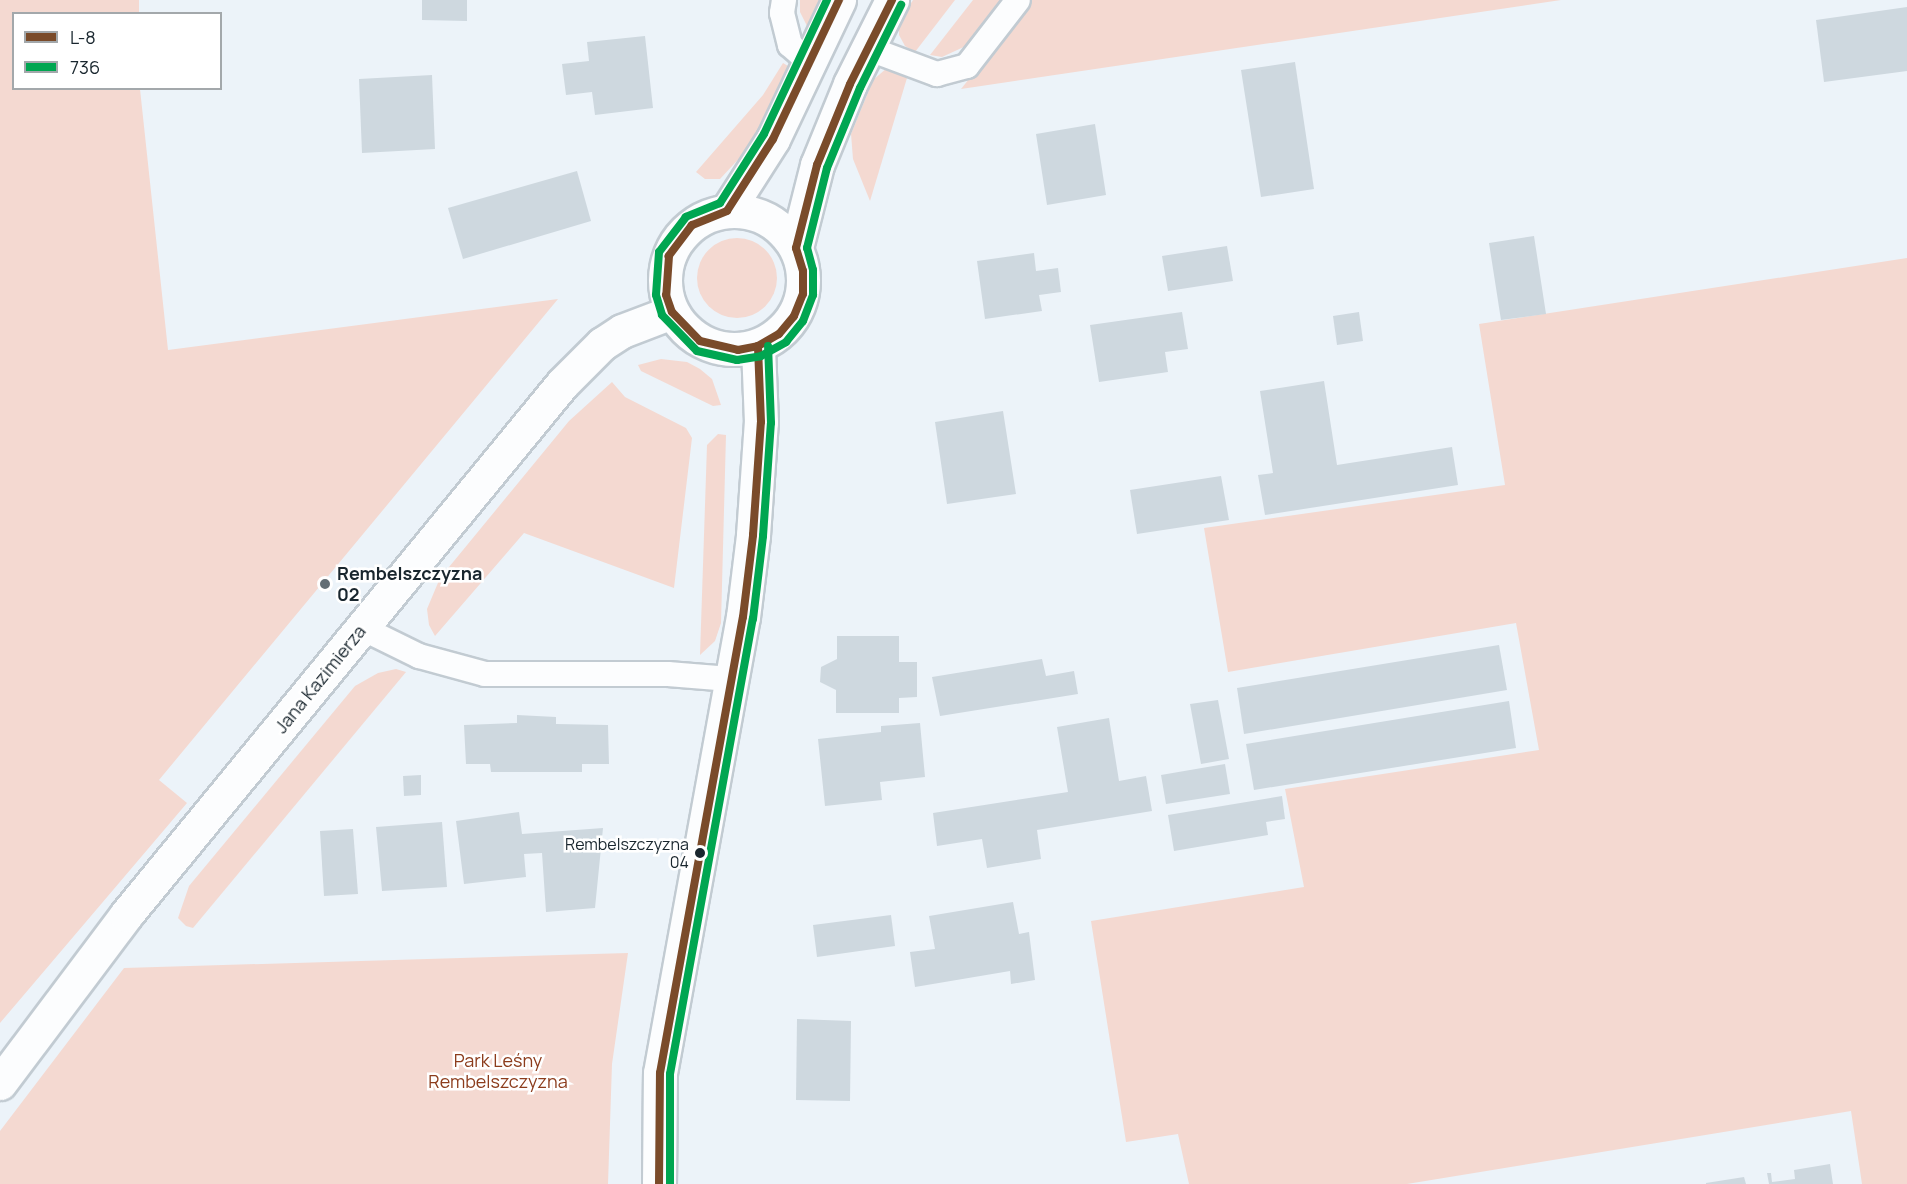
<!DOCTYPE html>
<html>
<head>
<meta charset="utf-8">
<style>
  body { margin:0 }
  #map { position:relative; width:1907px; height:1184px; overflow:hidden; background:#ecf3f9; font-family:Manrope,sans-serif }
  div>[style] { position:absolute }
  .green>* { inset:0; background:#f4d9d1 }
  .round { border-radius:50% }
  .building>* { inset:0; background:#ced8df }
  .roads { filter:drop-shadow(2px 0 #c2cbd2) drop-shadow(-2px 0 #c2cbd2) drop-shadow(0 2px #c2cbd2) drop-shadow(0 -2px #c2cbd2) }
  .service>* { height:24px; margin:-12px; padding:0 12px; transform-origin:12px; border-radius:12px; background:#fcfdfe }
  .secondary>* { height:33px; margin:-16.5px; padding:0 16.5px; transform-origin:16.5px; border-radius:16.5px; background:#fcfdfe }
  .secondary>.ring { margin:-16.5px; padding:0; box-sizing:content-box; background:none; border:33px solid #fcfdfe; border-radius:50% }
  .bus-1>* { height:8px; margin:-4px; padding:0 4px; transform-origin:4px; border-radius:4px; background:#7a4b2a }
  .bus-2>* { height:8px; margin:-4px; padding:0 4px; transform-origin:4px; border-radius:4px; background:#00a651 }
  .dots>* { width:16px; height:16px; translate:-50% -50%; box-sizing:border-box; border:3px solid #fff; border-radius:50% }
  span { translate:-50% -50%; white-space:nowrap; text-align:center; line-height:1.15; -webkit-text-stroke:5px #fff; paint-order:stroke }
  .bus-label { font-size:16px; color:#19262e }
  .right { translate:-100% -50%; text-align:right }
  .poi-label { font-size:18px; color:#19262e; font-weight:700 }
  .left { translate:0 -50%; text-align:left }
  .street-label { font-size:18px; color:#19262e }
  .park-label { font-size:18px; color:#8c3c1c }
  .legend { position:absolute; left:12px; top:12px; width:210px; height:78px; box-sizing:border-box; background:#fff; border:2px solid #a3a8ab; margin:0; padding:8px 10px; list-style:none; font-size:18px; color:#19262e }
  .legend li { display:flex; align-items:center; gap:12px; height:30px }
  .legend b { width:30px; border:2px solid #a3a8ab }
</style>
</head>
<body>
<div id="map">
  <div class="green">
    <i style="clip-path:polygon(0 0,139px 0,139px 13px,14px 14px,14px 88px,140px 89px,168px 350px,558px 299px,159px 780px,187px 803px,0 1023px)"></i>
    <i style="clip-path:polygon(800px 0,823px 0,809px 30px,800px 12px)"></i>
    <i style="clip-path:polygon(913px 0,955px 0,915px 52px,905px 46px,899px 35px,899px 22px)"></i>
    <i style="clip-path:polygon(973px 0,1002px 0,968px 45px,942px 57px,930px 55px)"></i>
    <i style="clip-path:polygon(1032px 0,1561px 0,961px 89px)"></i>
    <i style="clip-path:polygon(783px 63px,793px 69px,747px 150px,720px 179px,705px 179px,696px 172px,763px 95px)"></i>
    <i style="clip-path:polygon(887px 68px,907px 78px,870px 201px,853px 159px,851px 134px,873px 80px)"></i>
    <i class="round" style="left:697px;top:238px;width:80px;height:80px"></i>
    <i style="clip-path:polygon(1907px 258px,1907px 1184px,1862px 1184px,1851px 1111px,1407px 1184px,1189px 1184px,1178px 1134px,1126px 1142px,1091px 921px,1304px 887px,1285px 789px,1539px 750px,1516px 623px,1228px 672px,1204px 528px,1505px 485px,1479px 324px)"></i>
    <i style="clip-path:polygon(661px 359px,687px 362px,700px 369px,712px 379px,721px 405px,713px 406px,641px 371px,638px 365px)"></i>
    <i style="clip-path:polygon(612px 382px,625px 397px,686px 428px,692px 438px,674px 588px,524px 533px,435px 636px,429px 625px,427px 609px,440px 578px,569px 421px)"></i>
    <i style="clip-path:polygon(718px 434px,726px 435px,721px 623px,715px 641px,700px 655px,707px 445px)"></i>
    <i style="clip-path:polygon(396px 669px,406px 672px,193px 928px,186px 926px,178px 918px,189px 886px,355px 686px,378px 673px)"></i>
    <i style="clip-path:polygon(628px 953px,612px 1064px,608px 1184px,0 1184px,0 1131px,124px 968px)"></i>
  </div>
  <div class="building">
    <i style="clip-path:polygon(422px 0,467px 0,467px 21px,422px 20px)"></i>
    <i style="clip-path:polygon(1907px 7px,1907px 71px,1824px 82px,1816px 20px)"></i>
    <i style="clip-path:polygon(645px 36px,653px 108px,595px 115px,592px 92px,566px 95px,562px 64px,589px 61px,587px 42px)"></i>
    <i style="clip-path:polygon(1295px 62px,1314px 189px,1261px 197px,1241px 70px)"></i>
    <i style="clip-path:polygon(432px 75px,435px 149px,362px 153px,359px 79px)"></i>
    <i style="clip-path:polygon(1095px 124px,1106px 195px,1047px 205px,1036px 134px)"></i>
    <i style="clip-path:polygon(577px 171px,591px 221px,463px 259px,448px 208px)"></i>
    <i style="clip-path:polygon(1534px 236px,1546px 314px,1501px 320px,1489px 243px)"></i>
    <i style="clip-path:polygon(1227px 246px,1233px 281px,1168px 291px,1162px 256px)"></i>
    <i style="clip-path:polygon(1034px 253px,1036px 271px,1058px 268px,1061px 292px,1039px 295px,1042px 311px,985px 319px,977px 261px)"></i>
    <i style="clip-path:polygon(1182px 312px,1188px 349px,1165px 352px,1168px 372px,1099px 382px,1090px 325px)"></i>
    <i style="clip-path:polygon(1359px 312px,1363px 341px,1337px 345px,1333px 316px)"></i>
    <i style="clip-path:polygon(1324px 381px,1337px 465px,1452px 447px,1458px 485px,1265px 515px,1258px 475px,1273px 473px,1260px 391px)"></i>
    <i style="clip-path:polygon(1003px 411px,1016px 494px,947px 504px,935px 422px)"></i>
    <i style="clip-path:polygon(1221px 476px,1229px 520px,1137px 534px,1130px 490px)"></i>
    <i style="clip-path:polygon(837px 636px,899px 636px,899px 662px,917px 662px,917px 697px,899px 698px,899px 713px,836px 713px,836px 690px,820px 682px,821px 667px,837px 659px)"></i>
    <i style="clip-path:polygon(1499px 645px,1507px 690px,1244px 734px,1237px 688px)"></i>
    <i style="clip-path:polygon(1042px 659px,1046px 676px,1074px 671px,1078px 694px,940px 716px,932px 677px)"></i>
    <i style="clip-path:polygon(1218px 700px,1229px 759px,1201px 764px,1190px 704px)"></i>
    <i style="clip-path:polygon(1509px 701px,1516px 748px,1254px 790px,1246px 744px)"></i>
    <i style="clip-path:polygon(517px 715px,556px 717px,556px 724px,608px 725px,609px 764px,582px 764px,582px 772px,491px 772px,490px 764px,466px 764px,464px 725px,517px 723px)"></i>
    <i style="clip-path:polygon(1109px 718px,1119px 781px,1146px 776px,1152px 811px,1037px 830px,1041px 859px,987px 868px,982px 839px,937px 846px,933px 813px,1068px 792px,1057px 727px)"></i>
    <i style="clip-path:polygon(920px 723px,925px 777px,880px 782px,882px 800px,825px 806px,818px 739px,881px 732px,881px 726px)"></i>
    <i style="clip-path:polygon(1225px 764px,1230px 794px,1166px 804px,1161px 775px)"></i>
    <i style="clip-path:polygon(421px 775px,421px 795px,404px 796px,403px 776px)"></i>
    <i style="clip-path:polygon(1282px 796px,1285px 819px,1266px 822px,1268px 835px,1174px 851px,1168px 815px)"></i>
    <i style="clip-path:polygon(519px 812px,522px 834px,603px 828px,595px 908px,546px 912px,542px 853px,524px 854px,526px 877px,464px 884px,456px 821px)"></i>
    <i style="clip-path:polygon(442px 822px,447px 887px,382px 891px,376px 827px)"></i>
    <i style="clip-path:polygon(353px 829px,358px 894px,324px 896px,320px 831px)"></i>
    <i style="clip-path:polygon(1013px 902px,1019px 934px,1029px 932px,1035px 980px,1011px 984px,1010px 971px,915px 987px,910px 952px,935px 949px,929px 916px)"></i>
    <i style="clip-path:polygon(891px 915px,895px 946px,817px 957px,813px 925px)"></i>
    <i style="clip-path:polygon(797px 1019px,851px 1021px,850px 1101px,796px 1100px)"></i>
    <i style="clip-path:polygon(1830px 1164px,1833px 1184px,1769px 1184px,1767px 1173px,1771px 1173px,1772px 1182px,1795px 1179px,1794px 1170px)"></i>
    <i style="clip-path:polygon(1744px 1177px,1746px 1184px,1706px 1184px,1706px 1183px)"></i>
  </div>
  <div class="roads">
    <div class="service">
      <i style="left:784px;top:0;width:13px;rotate:99deg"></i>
      <i style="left:782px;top:13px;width:33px;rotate:76deg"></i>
      <i style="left:790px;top:45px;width:28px;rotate:41deg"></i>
      <i style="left:867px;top:48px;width:75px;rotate:20.4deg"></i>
      <i style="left:937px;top:74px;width:31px;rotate:-15deg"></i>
      <i style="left:967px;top:66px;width:83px;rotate:-52.3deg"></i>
      <i style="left:362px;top:628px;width:64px;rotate:26.2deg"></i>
      <i style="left:419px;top:656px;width:68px;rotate:15.3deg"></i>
      <i style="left:485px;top:674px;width:183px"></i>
      <i style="left:668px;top:674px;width:62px;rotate:4.6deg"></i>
    </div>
    <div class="secondary">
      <i class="ring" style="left:665px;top:211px;width:105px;height:105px"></i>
      <i style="left:727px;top:211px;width:85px;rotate:-57.4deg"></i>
      <i style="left:773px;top:139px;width:154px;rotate:-64.6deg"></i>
      <i style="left:796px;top:248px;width:86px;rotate:-75.8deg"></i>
      <i style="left:817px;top:165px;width:87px;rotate:-67.8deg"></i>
      <i style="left:850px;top:84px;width:94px;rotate:-63.4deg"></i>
      <i style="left:0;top:1083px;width:210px;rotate:-53.1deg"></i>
      <i style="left:126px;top:915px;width:687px;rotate:-50.61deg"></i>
      <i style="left:562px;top:384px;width:57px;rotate:-45deg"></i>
      <i style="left:602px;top:344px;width:24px;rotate:-33deg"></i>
      <i style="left:622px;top:331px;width:53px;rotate:-20.8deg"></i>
      <i style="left:659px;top:1184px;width:111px;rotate:-89.5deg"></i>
      <i style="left:660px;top:1073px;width:463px;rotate:-79.7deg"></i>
      <i style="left:743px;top:617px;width:83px;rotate:-83deg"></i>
      <i style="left:753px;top:535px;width:113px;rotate:-86deg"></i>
      <i style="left:761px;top:422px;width:76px;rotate:-92.3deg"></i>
    </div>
  </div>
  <div class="bus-1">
    <i style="left:839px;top:0;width:154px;rotate:115.4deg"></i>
    <i style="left:773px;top:139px;width:85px;rotate:122.6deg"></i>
    <i style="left:727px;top:211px;width:38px;rotate:158deg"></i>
    <i style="left:692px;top:225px;width:39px;rotate:127deg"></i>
    <i style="left:669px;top:256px;width:39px;rotate:94deg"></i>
    <i style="left:666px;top:295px;width:18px;rotate:71deg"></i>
    <i style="left:672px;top:312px;width:40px;rotate:46deg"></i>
    <i style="left:700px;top:341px;width:39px;rotate:13deg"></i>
    <i style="left:738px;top:350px;width:20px;rotate:-11deg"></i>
    <i style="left:758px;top:346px;width:24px;rotate:-30deg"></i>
    <i style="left:779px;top:334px;width:23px;rotate:-50deg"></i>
    <i style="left:794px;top:316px;width:24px;rotate:-68deg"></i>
    <i style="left:803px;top:294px;width:23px;rotate:-90deg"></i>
    <i style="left:803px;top:271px;width:24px;rotate:-107deg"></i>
    <i style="left:796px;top:248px;width:86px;rotate:-75.8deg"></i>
    <i style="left:817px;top:165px;width:87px;rotate:-67.8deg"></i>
    <i style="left:850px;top:84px;width:94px;rotate:-63.4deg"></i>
    <i style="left:659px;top:1184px;width:111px;rotate:-89.5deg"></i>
    <i style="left:660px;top:1073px;width:463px;rotate:-79.7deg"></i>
    <i style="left:743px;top:617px;width:83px;rotate:-83deg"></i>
    <i style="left:753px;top:535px;width:113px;rotate:-86deg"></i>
    <i style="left:761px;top:422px;width:76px;rotate:-92.3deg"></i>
  </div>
  <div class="bus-2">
    <i style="left:827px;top:0;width:148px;rotate:115.2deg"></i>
    <i style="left:764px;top:134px;width:82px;rotate:122.5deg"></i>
    <i style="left:720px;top:203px;width:37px;rotate:158deg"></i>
    <i style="left:686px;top:217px;width:44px;rotate:127.6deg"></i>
    <i style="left:659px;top:252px;width:43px;rotate:94deg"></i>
    <i style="left:656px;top:295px;width:21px;rotate:73deg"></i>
    <i style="left:662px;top:315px;width:50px;rotate:45.8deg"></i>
    <i style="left:697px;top:351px;width:41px;rotate:12.7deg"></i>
    <i style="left:737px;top:360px;width:24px;rotate:-9deg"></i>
    <i style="left:761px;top:356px;width:29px;rotate:-29deg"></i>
    <i style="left:786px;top:342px;width:27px;rotate:-51deg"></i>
    <i style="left:803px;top:321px;width:28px;rotate:-69deg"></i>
    <i style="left:813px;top:295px;width:25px;rotate:-90deg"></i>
    <i style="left:813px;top:270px;width:23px;rotate:-105deg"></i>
    <i style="left:807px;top:248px;width:82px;rotate:-76deg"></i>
    <i style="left:827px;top:168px;width:87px;rotate:-67.6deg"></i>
    <i style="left:860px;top:88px;width:93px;rotate:-63.7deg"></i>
    <i style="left:670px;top:1184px;width:110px;rotate:-90deg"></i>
    <i style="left:670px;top:1074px;width:463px;rotate:-79.7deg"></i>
    <i style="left:753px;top:619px;width:84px;rotate:-83.1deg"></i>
    <i style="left:763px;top:536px;width:113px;rotate:-86deg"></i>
    <i style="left:771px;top:423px;width:77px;rotate:-92.2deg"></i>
  </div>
  <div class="dots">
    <i style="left:325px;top:584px;background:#636e75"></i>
    <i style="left:700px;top:853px;background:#19262e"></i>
  </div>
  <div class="bus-label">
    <span class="right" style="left:689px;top:853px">Rembelszczyzna<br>04</span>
  </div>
  <div class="poi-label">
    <span class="left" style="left:337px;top:584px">Rembelszczyzna<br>02</span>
  </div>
  <div class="street-label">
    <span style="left:320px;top:679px;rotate:-51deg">Jana Kazimierza</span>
  </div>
  <div class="park-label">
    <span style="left:498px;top:1071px">Park Leśny<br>Rembelszczyzna</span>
  </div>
  <ul class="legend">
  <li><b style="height:8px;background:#7a4b2a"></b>L-8</li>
  <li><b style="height:8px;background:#00a651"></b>736</li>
  </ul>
</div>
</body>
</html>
